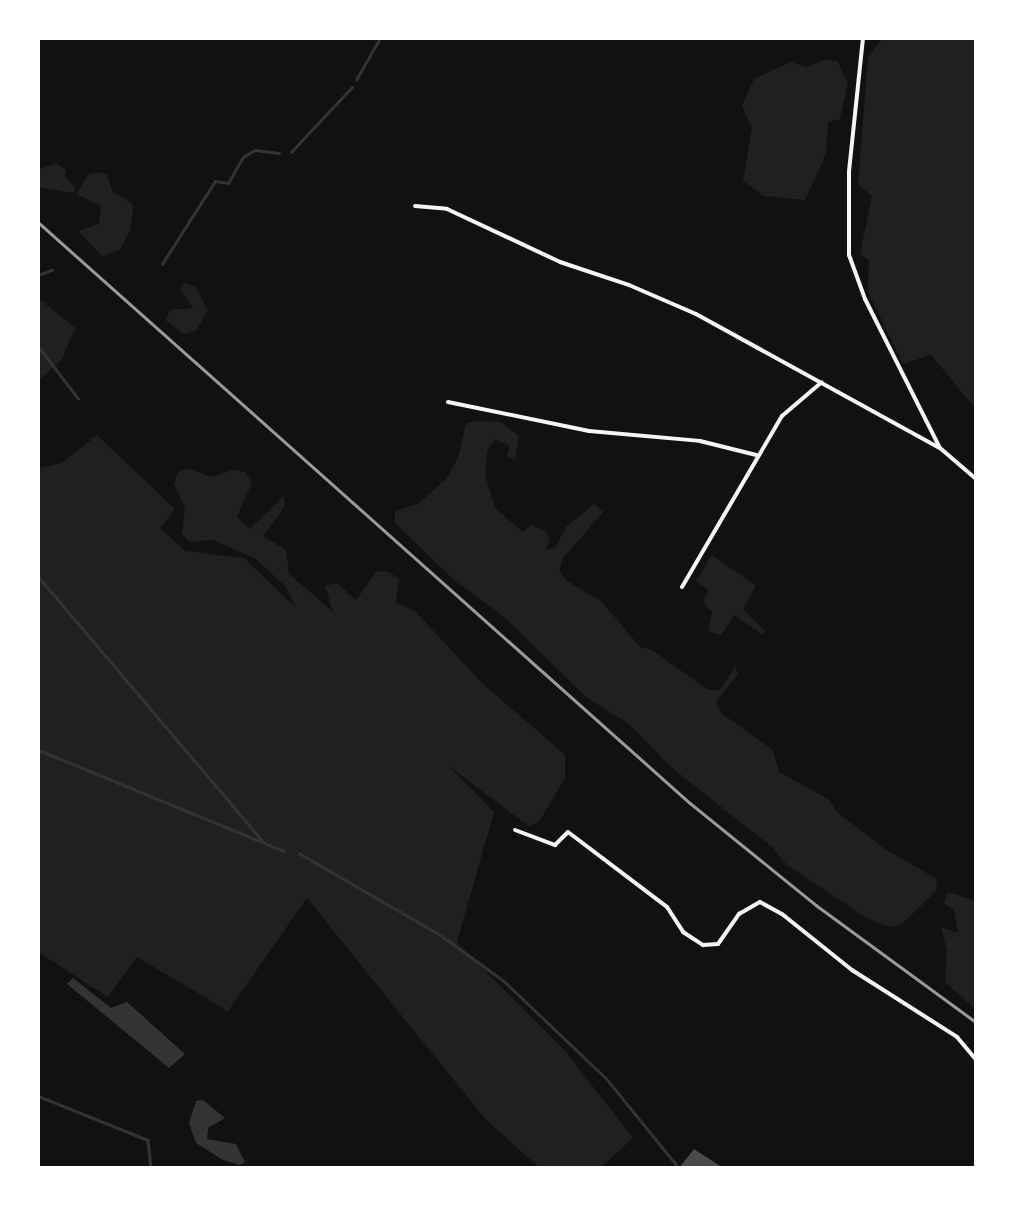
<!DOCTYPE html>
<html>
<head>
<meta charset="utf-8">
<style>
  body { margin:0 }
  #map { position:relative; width:1014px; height:1206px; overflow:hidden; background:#111; font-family:"PT Sans Narrow",sans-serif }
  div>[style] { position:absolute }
  .green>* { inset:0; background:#202020 }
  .water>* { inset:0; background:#333 }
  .stream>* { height:2.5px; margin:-1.25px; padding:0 1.25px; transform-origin:1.25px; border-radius:1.25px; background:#333 }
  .building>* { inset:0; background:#4a4a4a }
  .minor>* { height:4px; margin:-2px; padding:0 2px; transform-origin:2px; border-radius:2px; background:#f5f5f5 }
  .rail>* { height:2.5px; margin:-1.25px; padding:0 1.25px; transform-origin:1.25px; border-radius:1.25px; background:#9a9a9a }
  span { translate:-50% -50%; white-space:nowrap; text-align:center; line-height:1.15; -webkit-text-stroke:8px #fff; paint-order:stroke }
  .frame { position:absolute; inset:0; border:40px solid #fff; pointer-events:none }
</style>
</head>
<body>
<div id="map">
  <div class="green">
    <i style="clip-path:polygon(883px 38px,976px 38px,976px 409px,931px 355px,903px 364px,868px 292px,869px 260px,860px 254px,872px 196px,858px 185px,868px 56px)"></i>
    <i style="clip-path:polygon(826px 59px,837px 61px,848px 83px,840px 119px,828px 122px,826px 154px,805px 200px,763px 196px,743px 181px,752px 128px,742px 106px,754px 79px,791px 62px,806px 67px)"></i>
    <i style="clip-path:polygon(56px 163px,66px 170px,65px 176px,76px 189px,72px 193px,38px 187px,38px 170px)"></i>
    <i style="clip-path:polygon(101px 172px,107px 174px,112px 191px,132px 204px,133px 212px,130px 230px,120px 250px,102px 256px,78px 231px,99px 224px,101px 206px,76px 194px,89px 174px)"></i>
    <i style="clip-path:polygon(184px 283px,195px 286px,208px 310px,196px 331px,184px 334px,165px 320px,170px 310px,193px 308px,180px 288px)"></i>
    <i style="clip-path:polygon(38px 298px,75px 328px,62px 359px,38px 381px)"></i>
    <i style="clip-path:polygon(477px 421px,501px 422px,519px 436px,515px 460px,507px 456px,510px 446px,495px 439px,487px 451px,485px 475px,496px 509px,523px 532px,532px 525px,544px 530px,550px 540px,546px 550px,556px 547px,566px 527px,594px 504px,603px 512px,563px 558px,559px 571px,567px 581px,602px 602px,640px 647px,652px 650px,708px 690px,720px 690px,735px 667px,738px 674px,716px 702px,721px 713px,773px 750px,779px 772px,830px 800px,836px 811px,885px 849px,937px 879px,936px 891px,902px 924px,890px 927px,867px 918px,787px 865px,772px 847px,671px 767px,628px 723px,587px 698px,502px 615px,456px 582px,395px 523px,395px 511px,418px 504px,446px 479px,458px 458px,466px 423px)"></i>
    <i style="clip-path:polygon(97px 435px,175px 509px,160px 528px,185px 551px,244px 558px,295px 607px,286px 587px,256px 559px,213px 540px,189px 542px,182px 533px,185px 508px,174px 484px,178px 472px,189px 468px,211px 477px,233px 470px,245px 472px,252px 483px,237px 517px,250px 529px,284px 496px,284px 508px,263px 536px,286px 550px,289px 574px,333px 612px,325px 586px,337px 583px,356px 600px,377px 571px,389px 572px,399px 579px,396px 602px,415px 611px,481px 682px,565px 755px,565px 778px,539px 822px,528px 826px,449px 766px,494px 812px,457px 942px,566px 1052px,633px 1138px,600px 1168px,540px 1168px,486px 1120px,307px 898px,228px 1011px,137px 957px,108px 997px,38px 952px,38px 468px,62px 463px)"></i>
    <i style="clip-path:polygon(712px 555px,756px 586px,743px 609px,765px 631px,763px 635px,734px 615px,721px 635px,708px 631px,712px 612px,703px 602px,708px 590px,696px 581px)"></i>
    <i style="clip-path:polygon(948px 892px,976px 901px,976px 1010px,945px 982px,947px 951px,941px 927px,958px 933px,954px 910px,944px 903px)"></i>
  </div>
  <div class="water">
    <i style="clip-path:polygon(73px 978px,111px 1008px,127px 1002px,185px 1054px,169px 1068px,67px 984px)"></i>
    <i style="clip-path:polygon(203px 1100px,225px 1118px,208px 1128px,207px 1139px,236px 1144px,245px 1162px,240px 1165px,223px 1160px,196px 1143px,189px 1123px,196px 1101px)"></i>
  </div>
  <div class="stream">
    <i style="left:356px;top:80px;width:48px;rotate:-60.3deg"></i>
    <i style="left:291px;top:152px;width:89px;rotate:-46.8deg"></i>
    <i style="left:162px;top:264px;width:98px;rotate:-57.4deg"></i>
    <i style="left:215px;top:181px;width:13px;rotate:9deg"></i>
    <i style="left:228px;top:183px;width:30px;rotate:-60deg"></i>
    <i style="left:243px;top:157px;width:14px;rotate:-30deg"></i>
    <i style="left:255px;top:150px;width:24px;rotate:7deg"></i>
    <i style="left:38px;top:275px;width:15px;rotate:-20deg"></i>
    <i style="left:38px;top:346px;width:66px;rotate:52.4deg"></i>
    <i style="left:38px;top:576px;width:346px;rotate:49.7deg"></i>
    <i style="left:38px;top:755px;width:5px;rotate:-53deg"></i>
    <i style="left:41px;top:751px;width:11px;rotate:22deg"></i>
    <i style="left:51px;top:755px;width:252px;rotate:22.4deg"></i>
    <i style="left:299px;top:853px;width:165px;rotate:30.1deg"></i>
    <i style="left:442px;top:936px;width:77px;rotate:36deg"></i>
    <i style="left:504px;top:981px;width:141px;rotate:43.6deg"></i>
    <i style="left:606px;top:1078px;width:111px;rotate:50.9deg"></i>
    <i style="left:38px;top:1096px;width:118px;rotate:21.8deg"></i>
    <i style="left:148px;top:1140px;width:28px;rotate:84deg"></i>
  </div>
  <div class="building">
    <i style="clip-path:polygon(694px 1149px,723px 1168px,679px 1168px)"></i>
  </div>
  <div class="minor">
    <i style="left:863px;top:38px;width:135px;rotate:96deg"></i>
    <i style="left:849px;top:172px;width:83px;rotate:90deg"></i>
    <i style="left:849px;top:255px;width:47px;rotate:70deg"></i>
    <i style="left:865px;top:299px;width:165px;rotate:63.3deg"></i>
    <i style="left:415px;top:206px;width:32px;rotate:5deg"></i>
    <i style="left:447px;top:209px;width:125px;rotate:25.1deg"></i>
    <i style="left:560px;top:262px;width:73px;rotate:18.4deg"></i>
    <i style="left:629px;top:285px;width:73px;rotate:23.4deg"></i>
    <i style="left:696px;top:314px;width:278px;rotate:28.8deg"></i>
    <i style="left:940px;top:448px;width:48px;rotate:40.7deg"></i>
    <i style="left:448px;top:402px;width:144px;rotate:11.6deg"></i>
    <i style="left:589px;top:431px;width:111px;rotate:5.1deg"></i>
    <i style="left:700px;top:441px;width:58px;rotate:14deg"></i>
    <i style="left:682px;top:587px;width:198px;rotate:-59.7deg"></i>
    <i style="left:782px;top:416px;width:52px;rotate:-40.4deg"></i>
    <i style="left:515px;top:830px;width:43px;rotate:20.6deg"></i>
    <i style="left:555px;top:845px;width:18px;rotate:-45deg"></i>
    <i style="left:568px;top:832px;width:124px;rotate:37.1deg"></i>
    <i style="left:667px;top:907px;width:30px;rotate:57deg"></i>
    <i style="left:683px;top:932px;width:24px;rotate:33deg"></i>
    <i style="left:703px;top:945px;width:15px;rotate:-4deg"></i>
    <i style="left:718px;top:944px;width:37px;rotate:-55deg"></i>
    <i style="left:739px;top:914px;width:24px;rotate:-30deg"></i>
    <i style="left:760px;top:902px;width:25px;rotate:29deg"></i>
    <i style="left:782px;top:914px;width:90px;rotate:38.7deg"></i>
    <i style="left:852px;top:970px;width:125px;rotate:32.5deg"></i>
    <i style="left:957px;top:1037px;width:30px;rotate:50deg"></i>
  </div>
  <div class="rail">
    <i style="left:38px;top:222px;width:873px;rotate:41.7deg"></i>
    <i style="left:690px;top:803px;width:162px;rotate:39deg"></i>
    <i style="left:816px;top:905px;width:198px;rotate:36.2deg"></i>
  </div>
  <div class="frame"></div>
</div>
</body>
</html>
